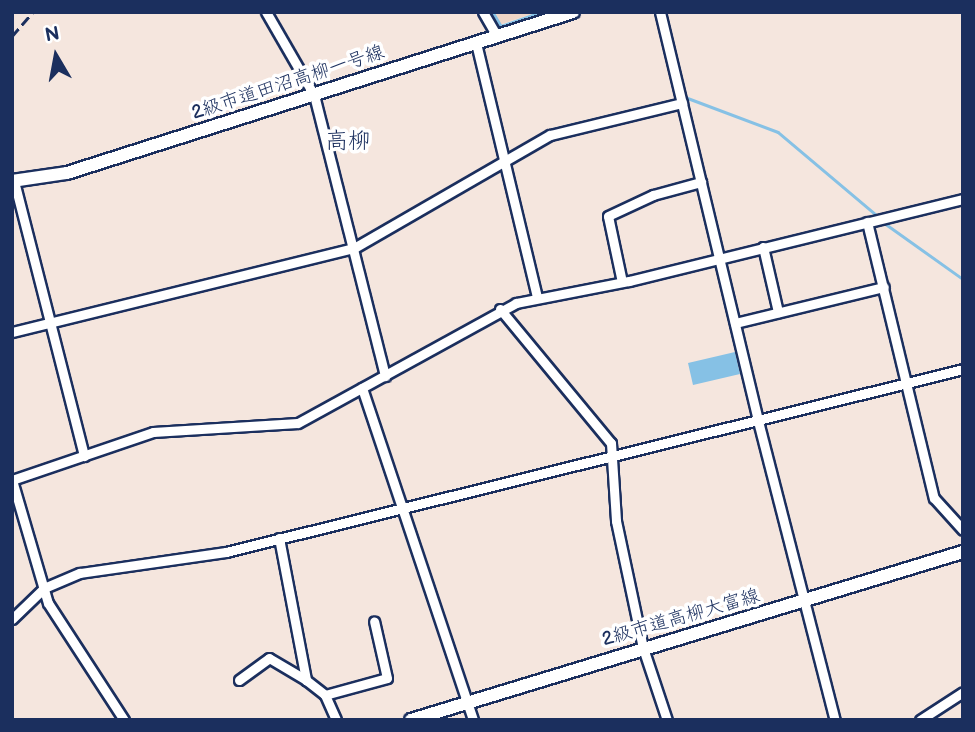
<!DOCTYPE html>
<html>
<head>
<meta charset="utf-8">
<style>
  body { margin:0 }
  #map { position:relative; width:975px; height:732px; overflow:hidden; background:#f5e6de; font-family:"Balsamiq Sans","Klee One",sans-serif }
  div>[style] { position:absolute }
  .built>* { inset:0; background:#eed5c7 }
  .water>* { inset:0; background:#86c1e5 }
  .stream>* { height:2.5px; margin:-1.25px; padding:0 1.25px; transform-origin:1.25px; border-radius:1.25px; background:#86c1e5 }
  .roads { filter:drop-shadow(2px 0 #1b2f5e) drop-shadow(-2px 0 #1b2f5e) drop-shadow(0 2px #1b2f5e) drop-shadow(0 -2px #1b2f5e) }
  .minor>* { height:9px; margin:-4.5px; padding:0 4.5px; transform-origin:4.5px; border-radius:4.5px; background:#fff }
  .tertiary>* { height:12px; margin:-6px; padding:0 6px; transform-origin:6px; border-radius:6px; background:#fff }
  .rail>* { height:2.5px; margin-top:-1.25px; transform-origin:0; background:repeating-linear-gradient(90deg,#1b2f5e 0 10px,transparent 0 15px) }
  span { translate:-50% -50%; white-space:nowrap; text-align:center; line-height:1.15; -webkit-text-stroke:7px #fff; paint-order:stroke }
  .street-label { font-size:19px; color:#1b2f5e }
  .quarter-label { font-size:23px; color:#1b2f5e }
  .frame { position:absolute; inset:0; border:14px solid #1b2f5e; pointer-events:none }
  .north { position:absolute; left:21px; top:21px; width:70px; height:70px; -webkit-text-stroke:5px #fff; paint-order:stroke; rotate:350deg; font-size:19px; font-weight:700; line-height:28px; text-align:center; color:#1b2f5e }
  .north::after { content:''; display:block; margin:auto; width:24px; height:32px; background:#1b2f5e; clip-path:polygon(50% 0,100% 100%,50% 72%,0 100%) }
</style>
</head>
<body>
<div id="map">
  <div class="built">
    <i style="clip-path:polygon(483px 12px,538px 12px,492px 27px)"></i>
  </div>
  <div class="water">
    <i style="clip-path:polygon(735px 352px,740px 374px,693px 385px,688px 363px)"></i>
  </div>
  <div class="stream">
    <i style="left:493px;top:12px;width:16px;rotate:60deg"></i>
    <i style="left:501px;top:26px;width:42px;rotate:-19.3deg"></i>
    <i style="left:534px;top:139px;width:21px;rotate:-28deg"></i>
    <i style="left:553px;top:129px;width:136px;rotate:-13.6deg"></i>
    <i style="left:685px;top:97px;width:99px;rotate:20.6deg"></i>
    <i style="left:778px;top:132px;width:132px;rotate:40.1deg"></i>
    <i style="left:883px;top:222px;width:98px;rotate:35.5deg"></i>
    <i style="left:12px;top:327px;width:123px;rotate:-13.6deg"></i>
  </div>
  <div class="roads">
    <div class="minor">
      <i style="left:266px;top:12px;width:96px;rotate:60deg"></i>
      <i style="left:314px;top:95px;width:290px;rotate:75.8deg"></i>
      <i style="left:483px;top:12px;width:28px;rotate:60deg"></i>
      <i style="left:660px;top:12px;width:421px;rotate:76.5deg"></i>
      <i style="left:758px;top:421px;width:309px;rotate:75.6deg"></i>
      <i style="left:476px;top:43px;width:261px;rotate:76.5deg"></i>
      <i style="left:14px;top:181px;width:284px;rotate:75.7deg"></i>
      <i style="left:867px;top:222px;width:284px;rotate:76.4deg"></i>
      <i style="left:934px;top:498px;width:43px;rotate:47.8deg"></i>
      <i style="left:763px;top:247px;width:67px;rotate:77deg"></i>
      <i style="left:622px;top:282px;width:67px;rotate:-102deg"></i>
      <i style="left:608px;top:216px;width:50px;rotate:-25deg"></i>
      <i style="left:653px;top:195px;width:50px;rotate:-15.2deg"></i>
      <i style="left:500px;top:309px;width:174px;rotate:50.4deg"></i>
      <i style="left:611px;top:443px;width:78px;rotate:86.3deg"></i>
      <i style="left:616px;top:521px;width:130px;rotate:78deg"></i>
      <i style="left:643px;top:648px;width:76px;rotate:71.6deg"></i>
      <i style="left:735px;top:323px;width:153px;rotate:-13.6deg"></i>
      <i style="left:12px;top:332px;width:352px;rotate:-13.8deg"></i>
      <i style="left:354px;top:248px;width:226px;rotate:-30deg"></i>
      <i style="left:550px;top:135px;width:136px;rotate:-13.6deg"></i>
      <i style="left:362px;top:388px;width:350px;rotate:71.5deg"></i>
      <i style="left:12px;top:480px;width:149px;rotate:-18.8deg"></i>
      <i style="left:153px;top:432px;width:145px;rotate:-3.6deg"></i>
      <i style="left:298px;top:423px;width:249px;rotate:-28.8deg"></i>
      <i style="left:516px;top:303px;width:115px;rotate:-11deg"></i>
      <i style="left:629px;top:281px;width:344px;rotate:-13.8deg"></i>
      <i style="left:12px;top:480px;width:128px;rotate:73.7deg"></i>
      <i style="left:48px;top:603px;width:140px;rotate:57deg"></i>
      <i style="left:279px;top:538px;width:145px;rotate:79.2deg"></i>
      <i style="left:306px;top:680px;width:24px;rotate:38deg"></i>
      <i style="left:325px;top:695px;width:27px;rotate:66deg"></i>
      <i style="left:12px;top:619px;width:45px;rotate:-44.1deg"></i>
      <i style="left:44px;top:588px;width:39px;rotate:-23deg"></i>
      <i style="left:80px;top:573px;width:148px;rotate:-8.2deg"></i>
      <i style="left:226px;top:552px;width:759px;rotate:-13.94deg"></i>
      <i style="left:239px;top:680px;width:37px;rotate:-36deg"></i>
      <i style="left:269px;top:658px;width:43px;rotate:30.7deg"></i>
      <i style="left:325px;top:695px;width:64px;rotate:-15.3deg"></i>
      <i style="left:387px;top:678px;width:58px;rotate:-102.8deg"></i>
      <i style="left:920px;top:720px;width:51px;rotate:-33.1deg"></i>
    </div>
    <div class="tertiary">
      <i style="left:12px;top:181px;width:56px;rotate:-8.3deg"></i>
      <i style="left:67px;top:173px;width:531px;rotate:-17.65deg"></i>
      <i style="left:411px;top:720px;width:577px;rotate:-16.93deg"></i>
    </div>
  </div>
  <div class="rail">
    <i style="left:12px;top:36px;width:32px;rotate:-49deg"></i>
  </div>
  <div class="street-label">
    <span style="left:288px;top:83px;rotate:-18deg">2級市道田沼高柳一号線</span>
    <span style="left:681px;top:618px;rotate:-16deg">2級市道高柳大富線</span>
  </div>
  <div class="quarter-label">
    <span style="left:348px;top:141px">高柳</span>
  </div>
  <div class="frame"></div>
  <div class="north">N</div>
</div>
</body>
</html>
